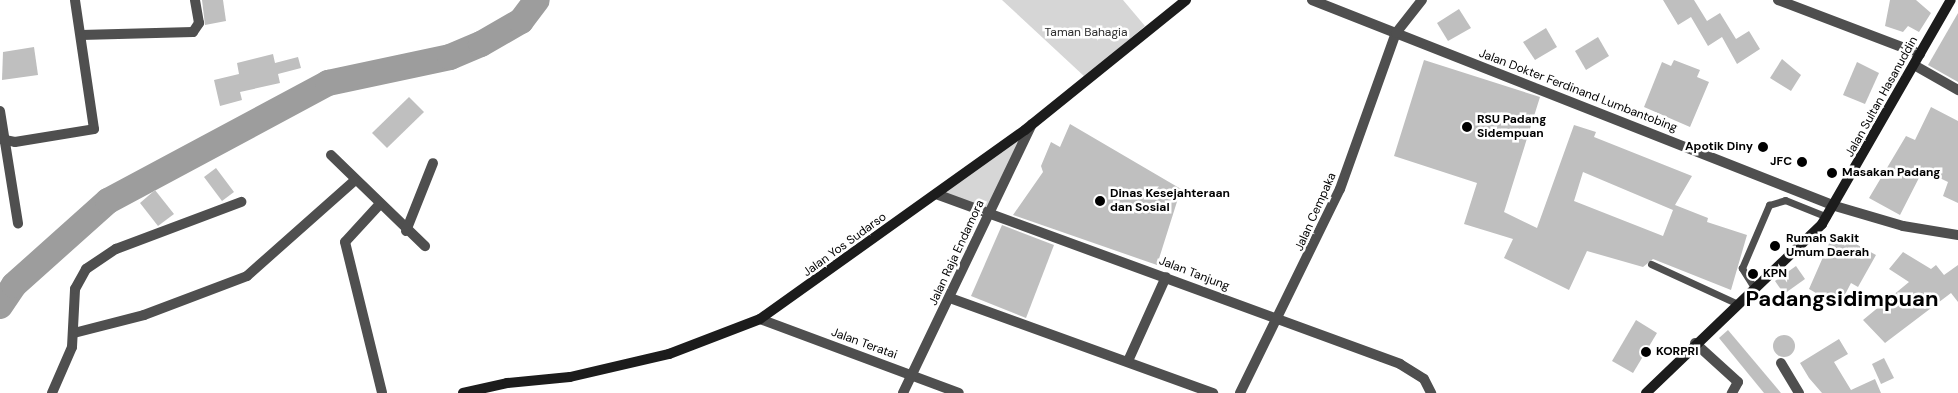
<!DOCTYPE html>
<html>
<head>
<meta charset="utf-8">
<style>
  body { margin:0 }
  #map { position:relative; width:1958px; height:393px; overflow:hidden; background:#fff; font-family:"DM Sans",sans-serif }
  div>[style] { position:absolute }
  .green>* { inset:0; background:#d6d6d6 }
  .river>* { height:26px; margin:-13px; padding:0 13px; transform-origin:13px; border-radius:13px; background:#9d9d9d }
  .building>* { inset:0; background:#bfbfbf }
  .round { border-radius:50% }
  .lane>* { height:7px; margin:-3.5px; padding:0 3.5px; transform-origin:3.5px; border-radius:3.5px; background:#4f4f4f }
  .street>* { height:10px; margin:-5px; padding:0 5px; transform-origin:5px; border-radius:5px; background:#4f4f4f }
  .secondary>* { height:10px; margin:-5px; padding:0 5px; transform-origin:5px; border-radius:5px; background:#1c1c1c }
  .dots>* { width:14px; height:14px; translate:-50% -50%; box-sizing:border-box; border:2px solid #fff; border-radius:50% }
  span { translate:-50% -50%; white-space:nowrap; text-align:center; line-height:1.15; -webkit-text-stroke:5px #fff; paint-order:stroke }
  .park-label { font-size:12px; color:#2d2d2d }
  .street-label { font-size:12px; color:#000 }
  .poi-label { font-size:12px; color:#000; font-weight:700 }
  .left { translate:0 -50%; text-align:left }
  .right { translate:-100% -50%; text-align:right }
  .town-label { font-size:22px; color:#000; font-weight:700 }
</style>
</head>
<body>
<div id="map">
  <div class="green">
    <i style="clip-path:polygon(1002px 0,1123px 0,1145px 26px,1085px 77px)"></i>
    <i style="clip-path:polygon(1025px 130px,989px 210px,942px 193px)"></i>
  </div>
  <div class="river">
    <i style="left:0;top:306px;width:25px;rotate:-56deg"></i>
    <i style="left:14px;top:285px;width:126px;rotate:-41.8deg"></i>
    <i style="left:108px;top:201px;width:250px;rotate:-28.2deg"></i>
    <i style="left:328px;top:83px;width:125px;rotate:-12deg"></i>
    <i style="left:450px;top:57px;width:34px;rotate:-23deg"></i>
    <i style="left:481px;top:44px;width:46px;rotate:-29.9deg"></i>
    <i style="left:521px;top:21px;width:26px;rotate:-53deg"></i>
  </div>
  <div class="building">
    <i style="clip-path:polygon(202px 0,223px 0,226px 21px,205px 25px)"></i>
    <i style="clip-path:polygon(1663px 0,1694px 0,1707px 21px,1720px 13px,1736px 39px,1749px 31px,1760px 49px,1737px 64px,1722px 37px,1708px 46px,1691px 17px,1678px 25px)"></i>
    <i style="clip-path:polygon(1890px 0,1916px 0,1931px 13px,1919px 32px,1908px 26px,1903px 32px,1885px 26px)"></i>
    <i style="clip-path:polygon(1459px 9px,1471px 28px,1448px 41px,1437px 23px)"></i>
    <i style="clip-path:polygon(1958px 13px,1958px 82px,1928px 65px)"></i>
    <i style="clip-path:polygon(1546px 28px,1557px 47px,1535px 60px,1523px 42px)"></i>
    <i style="clip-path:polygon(1598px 37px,1609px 56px,1586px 70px,1575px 51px)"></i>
    <i style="clip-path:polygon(34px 47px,38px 75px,2px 80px,3px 52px)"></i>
    <i style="clip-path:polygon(273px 54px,275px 63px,298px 57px,301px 68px,278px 74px,280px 83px,240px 92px,242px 100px,220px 106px,214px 80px,239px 74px,237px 63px)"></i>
    <i style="clip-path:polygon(1782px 59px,1801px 75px,1791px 91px,1770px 78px)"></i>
    <i style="clip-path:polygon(evenodd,1424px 60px,1540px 97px,1504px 212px,1537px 228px,1574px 125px,1596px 132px,1594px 137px,1692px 176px,1675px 205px,1708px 218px,1707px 222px,1747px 235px,1731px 290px,1653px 259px,1643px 267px,1587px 251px,1569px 290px,1504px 258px,1513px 239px,1464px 224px,1477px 183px,1394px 156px,1424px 60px,1583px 172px,1673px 210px,1663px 236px,1574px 201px,1583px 172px)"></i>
    <i style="clip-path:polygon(1674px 60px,1700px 70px,1697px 77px,1709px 82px,1690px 127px,1644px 107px,1662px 62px,1671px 66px)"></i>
    <i style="clip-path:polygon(1857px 62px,1879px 73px,1865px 104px,1843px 95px)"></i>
    <i style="clip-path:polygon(409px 97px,424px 112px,387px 148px,372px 133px)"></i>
    <i style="clip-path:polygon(1931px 107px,1958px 121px,1958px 203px,1943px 196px,1948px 182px,1923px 170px,1900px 215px,1869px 198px,1906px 136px,1915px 140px)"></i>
    <i style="clip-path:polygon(1070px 124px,1181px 189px,1157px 265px,1013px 215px,1043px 172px,1041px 166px,1051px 142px,1060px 147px)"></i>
    <i style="clip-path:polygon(216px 168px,234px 192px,222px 201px,204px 177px)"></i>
    <i style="clip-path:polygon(155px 190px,174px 214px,158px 226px,140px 203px)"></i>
    <i style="clip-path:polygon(1002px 225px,1054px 245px,1026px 318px,971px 296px)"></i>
    <i style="clip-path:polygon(1834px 232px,1876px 255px,1858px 287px,1851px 283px,1839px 306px,1809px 289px)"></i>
    <i style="clip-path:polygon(1903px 252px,1931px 269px,1936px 265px,1944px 275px,1958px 265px,1958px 302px,1951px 293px,1885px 343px,1863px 320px,1909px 282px,1889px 269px)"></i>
    <i style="clip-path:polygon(1796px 266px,1805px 279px,1784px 294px,1775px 281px)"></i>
    <i style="clip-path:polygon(1636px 320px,1657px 333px,1633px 373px,1612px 361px)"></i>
    <i style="clip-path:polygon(1728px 330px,1781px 393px,1764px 393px,1719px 338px)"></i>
    <i class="round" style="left:1773px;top:335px;width:22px;height:22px"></i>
    <i style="clip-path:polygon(1839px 339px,1848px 354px,1834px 362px,1851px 390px,1875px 379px,1881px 393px,1822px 393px,1809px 378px,1800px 363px)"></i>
    <i style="clip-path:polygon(1884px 358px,1894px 378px,1881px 384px,1872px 364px)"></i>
  </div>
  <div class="lane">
    <i style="left:1651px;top:264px;width:96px;rotate:24.7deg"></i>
    <i style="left:1755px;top:289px;width:25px;rotate:-122deg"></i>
    <i style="left:1742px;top:268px;width:69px;rotate:-66.8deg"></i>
    <i style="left:1769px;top:205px;width:17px;rotate:-17deg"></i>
    <i style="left:1785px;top:200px;width:45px;rotate:22deg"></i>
  </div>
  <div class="street">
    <i style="left:1312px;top:0;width:562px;rotate:21.5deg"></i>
    <i style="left:1835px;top:206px;width:71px;rotate:16.4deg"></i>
    <i style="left:1903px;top:226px;width:56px;rotate:9.3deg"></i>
    <i style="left:1778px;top:0;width:152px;rotate:20.8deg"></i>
    <i style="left:81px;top:35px;width:112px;rotate:-1.5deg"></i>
    <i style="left:193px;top:32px;width:11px;rotate:-56deg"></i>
    <i style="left:199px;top:23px;width:23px;rotate:-100deg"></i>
    <i style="left:1914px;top:65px;width:51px;rotate:29.6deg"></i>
    <i style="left:0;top:111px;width:114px;rotate:80.9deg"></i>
    <i style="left:0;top:139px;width:15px;rotate:11deg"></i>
    <i style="left:15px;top:142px;width:80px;rotate:-9.3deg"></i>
    <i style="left:94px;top:129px;width:130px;rotate:-98.4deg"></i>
    <i style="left:331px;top:155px;width:131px;rotate:44.1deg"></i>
    <i style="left:936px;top:194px;width:494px;rotate:20.1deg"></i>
    <i style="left:1400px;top:364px;width:28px;rotate:32deg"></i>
    <i style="left:1424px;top:379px;width:16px;rotate:63deg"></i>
    <i style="left:379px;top:205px;width:50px;rotate:132.6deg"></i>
    <i style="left:345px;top:242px;width:155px;rotate:76.2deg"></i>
    <i style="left:406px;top:231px;width:73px;rotate:-68.3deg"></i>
    <i style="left:950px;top:298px;width:280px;rotate:19.9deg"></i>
    <i style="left:760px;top:319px;width:212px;rotate:20.4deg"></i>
    <i style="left:74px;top:333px;width:72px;rotate:-14.4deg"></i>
    <i style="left:144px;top:315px;width:110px;rotate:-20.7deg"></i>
    <i style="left:247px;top:276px;width:144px;rotate:-41.6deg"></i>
    <i style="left:1695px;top:343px;width:58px;rotate:42.2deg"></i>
    <i style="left:1738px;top:382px;width:13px;rotate:119deg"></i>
    <i style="left:1128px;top:361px;width:92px;rotate:-65.7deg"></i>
    <i style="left:1781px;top:363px;width:35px;rotate:59deg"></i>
    <i style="left:52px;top:393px;width:50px;rotate:-66.5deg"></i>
    <i style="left:72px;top:347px;width:58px;rotate:-87deg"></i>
    <i style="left:75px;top:289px;width:23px;rotate:-61deg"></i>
    <i style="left:86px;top:269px;width:36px;rotate:-34deg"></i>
    <i style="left:116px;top:249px;width:134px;rotate:-20.6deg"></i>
    <i style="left:903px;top:393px;width:298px;rotate:-64.4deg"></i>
    <i style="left:1240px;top:393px;width:227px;rotate:-63.9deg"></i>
    <i style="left:1340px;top:189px;width:166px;rotate:-70.3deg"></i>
    <i style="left:1396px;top:33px;width:42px;rotate:-51.8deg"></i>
  </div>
  <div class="secondary">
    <i style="left:463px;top:393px;width:45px;rotate:-12.8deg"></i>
    <i style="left:507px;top:383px;width:63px;rotate:-5.4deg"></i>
    <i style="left:570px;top:377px;width:102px;rotate:-13.1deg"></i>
    <i style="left:669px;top:354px;width:97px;rotate:-21deg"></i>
    <i style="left:760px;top:319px;width:325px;rotate:-35.5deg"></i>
    <i style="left:1025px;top:130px;width:207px;rotate:-38.9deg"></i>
    <i style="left:1646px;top:393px;width:244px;rotate:-43.8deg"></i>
    <i style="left:1822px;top:224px;width:258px;rotate:-60.1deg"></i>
  </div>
  <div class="dots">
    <i style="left:1467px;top:127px;background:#000"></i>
    <i style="left:1763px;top:147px;background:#000"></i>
    <i style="left:1802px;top:162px;background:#000"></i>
    <i style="left:1832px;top:173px;background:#000"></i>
    <i style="left:1100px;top:201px;background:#000"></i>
    <i style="left:1775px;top:246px;background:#000"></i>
    <i style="left:1753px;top:274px;background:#000"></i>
    <i style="left:1646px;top:352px;background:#000"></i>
  </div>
  <div class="park-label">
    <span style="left:1086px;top:33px">Taman Bahagia</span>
  </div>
  <div class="street-label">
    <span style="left:1578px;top:91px;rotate:21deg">Jalan Dokter Ferdinand Lumbantobing</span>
    <span style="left:1882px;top:97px;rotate:-61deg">Jalan Sultan Hasanuddin</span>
    <span style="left:1316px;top:212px;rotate:-66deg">Jalan Cempaka</span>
    <span style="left:845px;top:245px;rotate:-36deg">Jalan Yos Sudarso</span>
    <span style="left:957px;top:253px;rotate:-65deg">Jalan Raja Endamora</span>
    <span style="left:1194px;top:274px;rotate:21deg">Jalan Tanjung</span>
    <span style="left:864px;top:344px;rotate:20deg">Jalan Teratai</span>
  </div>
  <div class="poi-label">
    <span class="left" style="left:1477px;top:127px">RSU Padang<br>Sidempuan</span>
    <span class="right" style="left:1753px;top:147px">Apotik Diny</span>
    <span class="right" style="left:1792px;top:162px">JFC</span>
    <span class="left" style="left:1842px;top:173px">Masakan Padang</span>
    <span class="left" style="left:1110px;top:201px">Dinas Kesejahteraan<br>dan Sosial</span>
    <span class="left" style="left:1786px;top:246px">Rumah Sakit<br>Umum Daerah</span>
    <span class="left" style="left:1763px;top:274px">KPN</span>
    <span class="left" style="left:1656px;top:352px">KORPRI</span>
  </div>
  <div class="town-label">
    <span style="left:1842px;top:299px">Padangsidimpuan</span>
  </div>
</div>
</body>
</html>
